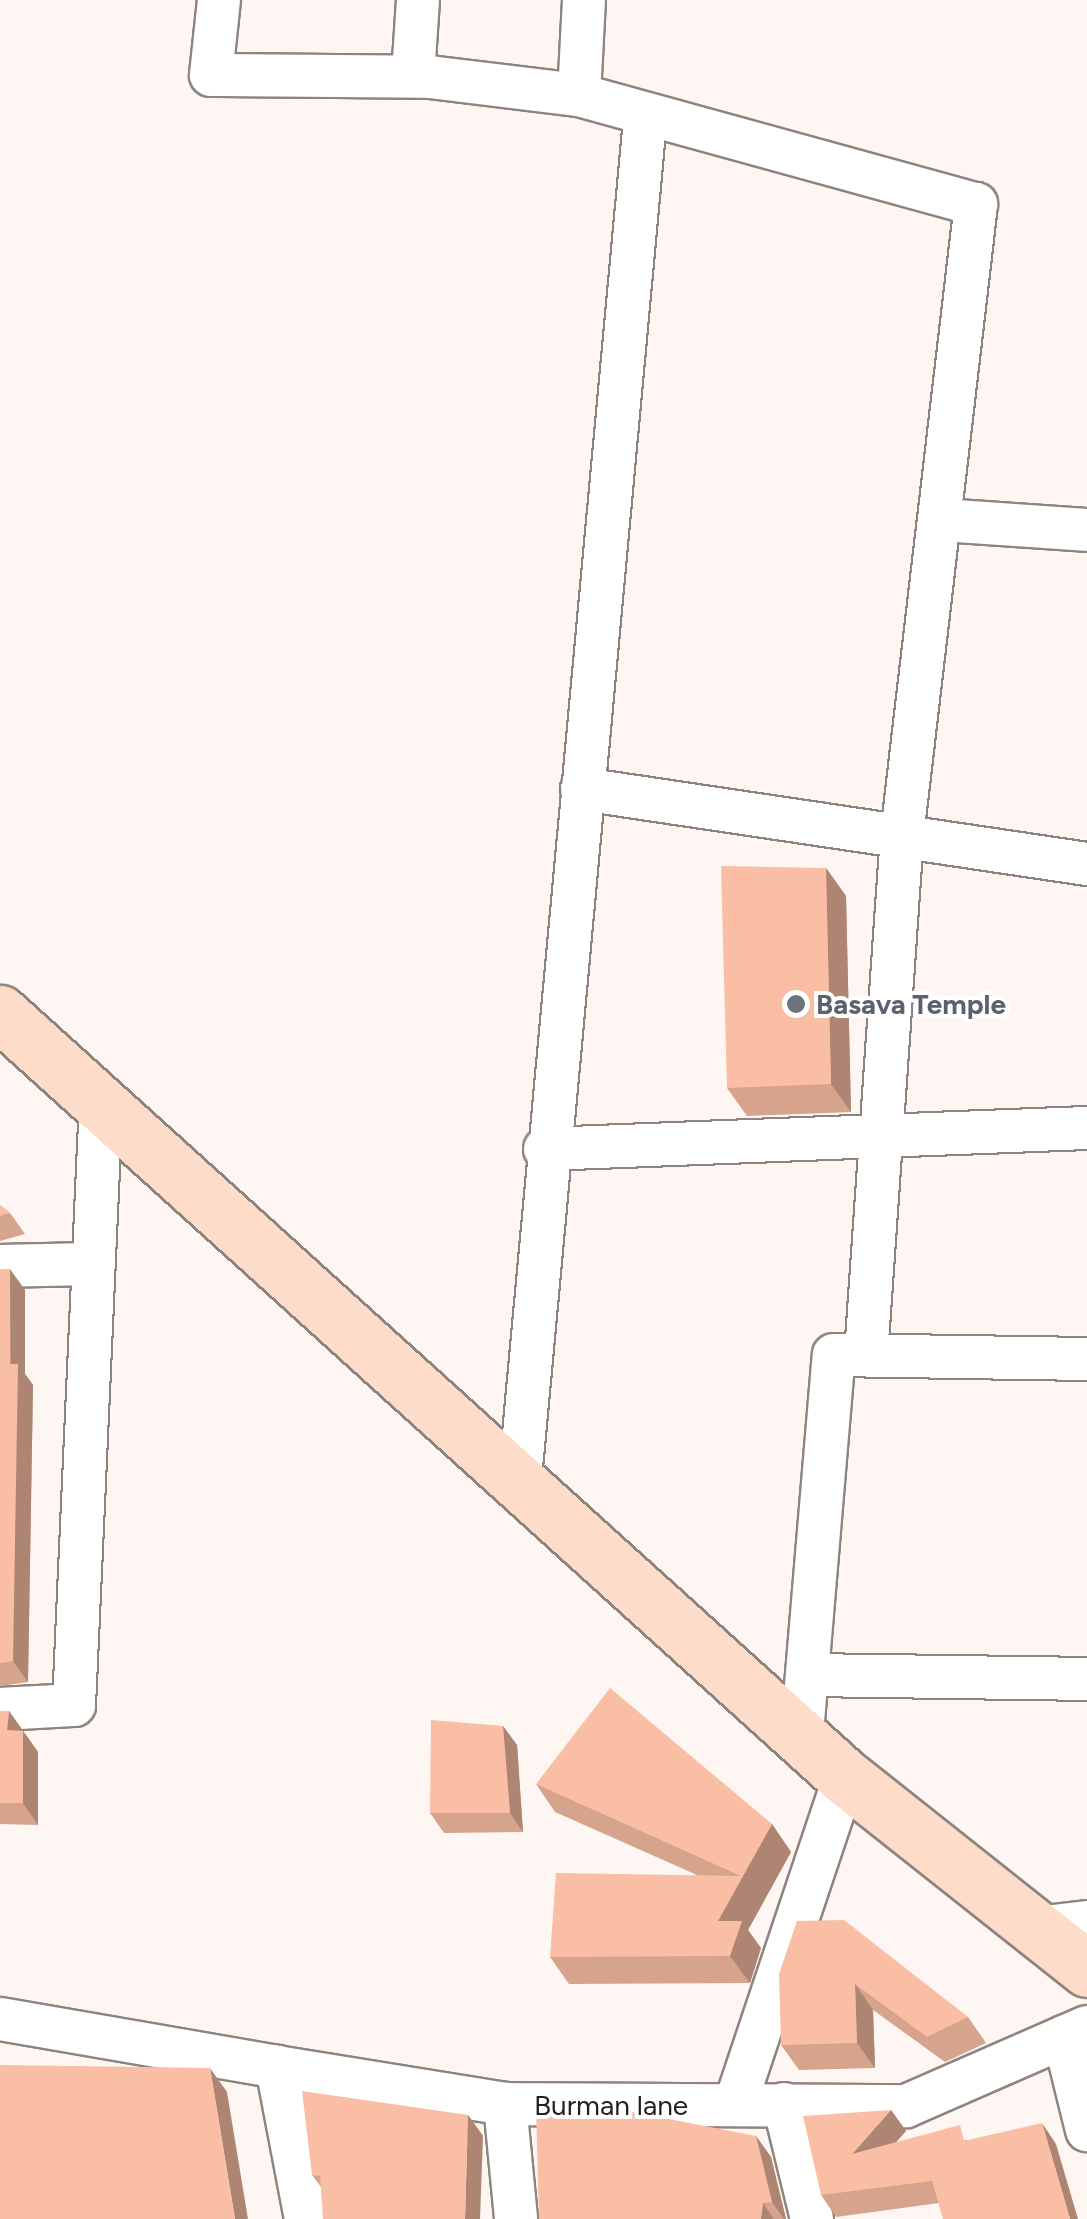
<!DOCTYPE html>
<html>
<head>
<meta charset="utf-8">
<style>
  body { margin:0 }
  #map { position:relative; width:1087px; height:2219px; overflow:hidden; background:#fdf6f3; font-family:Figtree,sans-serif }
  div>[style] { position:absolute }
  .roads { filter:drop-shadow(2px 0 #8e847f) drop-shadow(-2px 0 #8e847f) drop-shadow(0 2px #8e847f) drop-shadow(0 -2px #8e847f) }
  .minor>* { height:42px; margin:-21px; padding:0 21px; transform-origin:21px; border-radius:21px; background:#fff }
  .major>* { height:55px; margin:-27.5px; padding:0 27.5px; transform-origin:27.5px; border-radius:27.5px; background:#fddcc9 }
  .wall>* { inset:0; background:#d6a38c }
  .shaded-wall>* { inset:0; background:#ae8572 }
  .building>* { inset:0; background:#f9bea3 }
  .dots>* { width:28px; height:28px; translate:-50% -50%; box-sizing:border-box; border:5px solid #fff; border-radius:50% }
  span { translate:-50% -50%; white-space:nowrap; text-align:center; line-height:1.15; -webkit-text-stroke:8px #fff; paint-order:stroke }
  .worship-label { font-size:28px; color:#5b616d; font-weight:700 }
  .left { translate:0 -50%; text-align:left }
  .street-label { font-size:28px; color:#231f1d }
</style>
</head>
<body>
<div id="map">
  <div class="roads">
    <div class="minor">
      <i style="left:219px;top:0;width:75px;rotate:96.1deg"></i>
      <i style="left:211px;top:75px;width:220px;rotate:0.5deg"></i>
      <i style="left:418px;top:0;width:75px;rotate:93.8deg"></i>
      <i style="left:413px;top:75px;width:167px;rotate:6.9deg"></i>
      <i style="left:584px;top:0;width:95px;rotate:93deg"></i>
      <i style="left:579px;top:95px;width:412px;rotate:15.4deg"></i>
      <i style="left:976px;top:204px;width:635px;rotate:96.69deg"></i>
      <i style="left:902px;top:835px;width:521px;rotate:93.96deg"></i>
      <i style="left:941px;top:520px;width:146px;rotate:3.9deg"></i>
      <i style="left:582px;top:789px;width:511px;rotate:8.45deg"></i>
      <i style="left:545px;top:1149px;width:542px;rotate:-2.22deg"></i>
      <i style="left:0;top:1266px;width:91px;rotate:-1.3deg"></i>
      <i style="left:520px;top:1478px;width:1364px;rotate:-84.74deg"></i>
      <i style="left:807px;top:1675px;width:280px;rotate:0.8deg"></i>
      <i style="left:0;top:1709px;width:74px;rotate:-3.1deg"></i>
      <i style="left:74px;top:1705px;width:605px;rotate:-87.44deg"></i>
      <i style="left:802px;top:1733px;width:379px;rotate:-85.2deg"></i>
      <i style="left:834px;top:1355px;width:253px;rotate:0.9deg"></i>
      <i style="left:1036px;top:1928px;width:51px;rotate:-6.7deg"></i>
      <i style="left:0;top:2019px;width:281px;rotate:9.8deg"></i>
      <i style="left:1064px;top:2037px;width:96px;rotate:76.1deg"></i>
      <i style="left:505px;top:2104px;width:116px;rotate:84.5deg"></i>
      <i style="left:784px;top:2104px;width:118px;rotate:76.3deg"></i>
      <i style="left:735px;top:2105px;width:346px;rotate:-71.5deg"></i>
      <i style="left:306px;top:2219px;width:155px;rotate:-100.8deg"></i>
      <i style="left:277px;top:2067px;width:231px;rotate:9.2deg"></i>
      <i style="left:505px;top:2104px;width:401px;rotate:0.3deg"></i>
      <i style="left:906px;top:2106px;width:197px;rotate:-23.6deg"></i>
    </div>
    <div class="major">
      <i style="left:0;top:1013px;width:1139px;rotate:42.12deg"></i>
      <i style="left:845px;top:1777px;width:309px;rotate:38.4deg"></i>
    </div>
  </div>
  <div class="wall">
    <i style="clip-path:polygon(826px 868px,846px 896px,851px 1112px,747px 1116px,727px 1088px)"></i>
    <i style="clip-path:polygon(0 1205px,10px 1213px,25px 1234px,0 1241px)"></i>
    <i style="clip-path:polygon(0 1269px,25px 1290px,25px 1374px,33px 1385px,28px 1682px,0 1686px)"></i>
    <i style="clip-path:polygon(0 1711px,9px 1711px,38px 1752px,38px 1825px,0 1824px)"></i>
    <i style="clip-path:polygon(503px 1726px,517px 1745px,523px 1832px,444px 1833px,430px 1813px)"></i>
    <i style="clip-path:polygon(536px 1784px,772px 1824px,791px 1852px,748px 1930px,761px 1948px,750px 1983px,569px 1984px,550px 1957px,697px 1875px,555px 1812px)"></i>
    <i style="clip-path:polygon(797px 1921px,968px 2017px,986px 2043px,945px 2062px,873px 2010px,875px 2068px,799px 2070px,781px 2045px)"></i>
    <i style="clip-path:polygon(891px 2110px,906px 2131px,896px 2142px,970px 2140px,1056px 2144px,939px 2203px,836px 2217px,821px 2195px)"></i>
    <i style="clip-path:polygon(468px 2115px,483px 2136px,321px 2187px,312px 2175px)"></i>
    <i style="clip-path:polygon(756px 2136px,771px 2157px,786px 2219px,539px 2219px)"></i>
  </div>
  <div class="shaded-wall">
    <i style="clip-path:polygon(826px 868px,846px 896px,851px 1112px,831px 1084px)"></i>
    <i style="clip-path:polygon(10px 1269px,25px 1290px,25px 1374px,33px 1385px,28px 1682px,13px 1661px)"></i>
    <i style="clip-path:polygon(9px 1711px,38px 1752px,38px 1825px,23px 1803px,7px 1730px)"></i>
    <i style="clip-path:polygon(503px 1726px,517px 1745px,523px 1832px,510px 1813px)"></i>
    <i style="clip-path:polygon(772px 1824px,791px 1852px,748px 1930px,761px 1948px,750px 1983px,730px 1956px,718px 1921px)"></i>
    <i style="clip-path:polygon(855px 1984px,873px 2010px,875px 2068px,857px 2043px)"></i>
    <i style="clip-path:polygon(210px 2068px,227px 2092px,248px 2219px,235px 2219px)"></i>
    <i style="clip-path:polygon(891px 2110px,906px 2131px,867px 2175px,852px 2154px)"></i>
    <i style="clip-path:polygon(468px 2115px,483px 2136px,480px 2219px,465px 2219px)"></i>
    <i style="clip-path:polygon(1042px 2123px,1056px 2144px,1078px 2219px,1070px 2219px)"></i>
    <i style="clip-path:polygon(756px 2136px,771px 2157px,786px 2219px,784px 2219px,772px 2202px)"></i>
    <i style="clip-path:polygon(763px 2203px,774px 2219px,761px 2219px)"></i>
  </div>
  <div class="building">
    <i style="clip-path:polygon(721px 866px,826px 868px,831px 1084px,727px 1088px)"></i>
    <i style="clip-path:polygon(0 1205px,10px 1213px,0 1216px)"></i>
    <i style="clip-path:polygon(0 1269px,10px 1269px,10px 1364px,18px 1364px,13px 1661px,0 1663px)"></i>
    <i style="clip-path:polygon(610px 1688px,772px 1824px,718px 1921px,742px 1921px,730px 1956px,550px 1957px,556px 1873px,741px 1876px,536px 1784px)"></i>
    <i style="clip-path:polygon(0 1711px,9px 1711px,7px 1730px,23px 1731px,23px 1803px,0 1803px)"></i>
    <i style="clip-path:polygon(431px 1720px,503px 1726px,510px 1813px,430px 1813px)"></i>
    <i style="clip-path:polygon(844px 1920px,968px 2017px,927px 2037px,855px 1984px,857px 2043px,781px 2045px,779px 1974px,797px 1921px)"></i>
    <i style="clip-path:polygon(0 2065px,210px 2068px,235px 2219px,0 2219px)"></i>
    <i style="clip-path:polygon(302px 2091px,468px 2115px,465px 2219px,323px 2219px,320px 2176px,312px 2175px)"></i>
    <i style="clip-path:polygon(536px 2108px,613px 2108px,756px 2136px,772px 2202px,763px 2203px,761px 2219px,539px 2219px)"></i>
    <i style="clip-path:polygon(891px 2110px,852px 2154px,960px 2125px,964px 2141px,1042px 2123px,1070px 2219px,943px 2219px,932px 2181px,821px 2195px,803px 2116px)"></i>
  </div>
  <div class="dots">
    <i style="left:796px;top:1004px;background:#6b7280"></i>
  </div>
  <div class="worship-label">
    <span class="left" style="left:816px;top:1004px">Basava Temple</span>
  </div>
  <div class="street-label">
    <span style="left:611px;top:2105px">Burman lane</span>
  </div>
</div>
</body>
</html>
